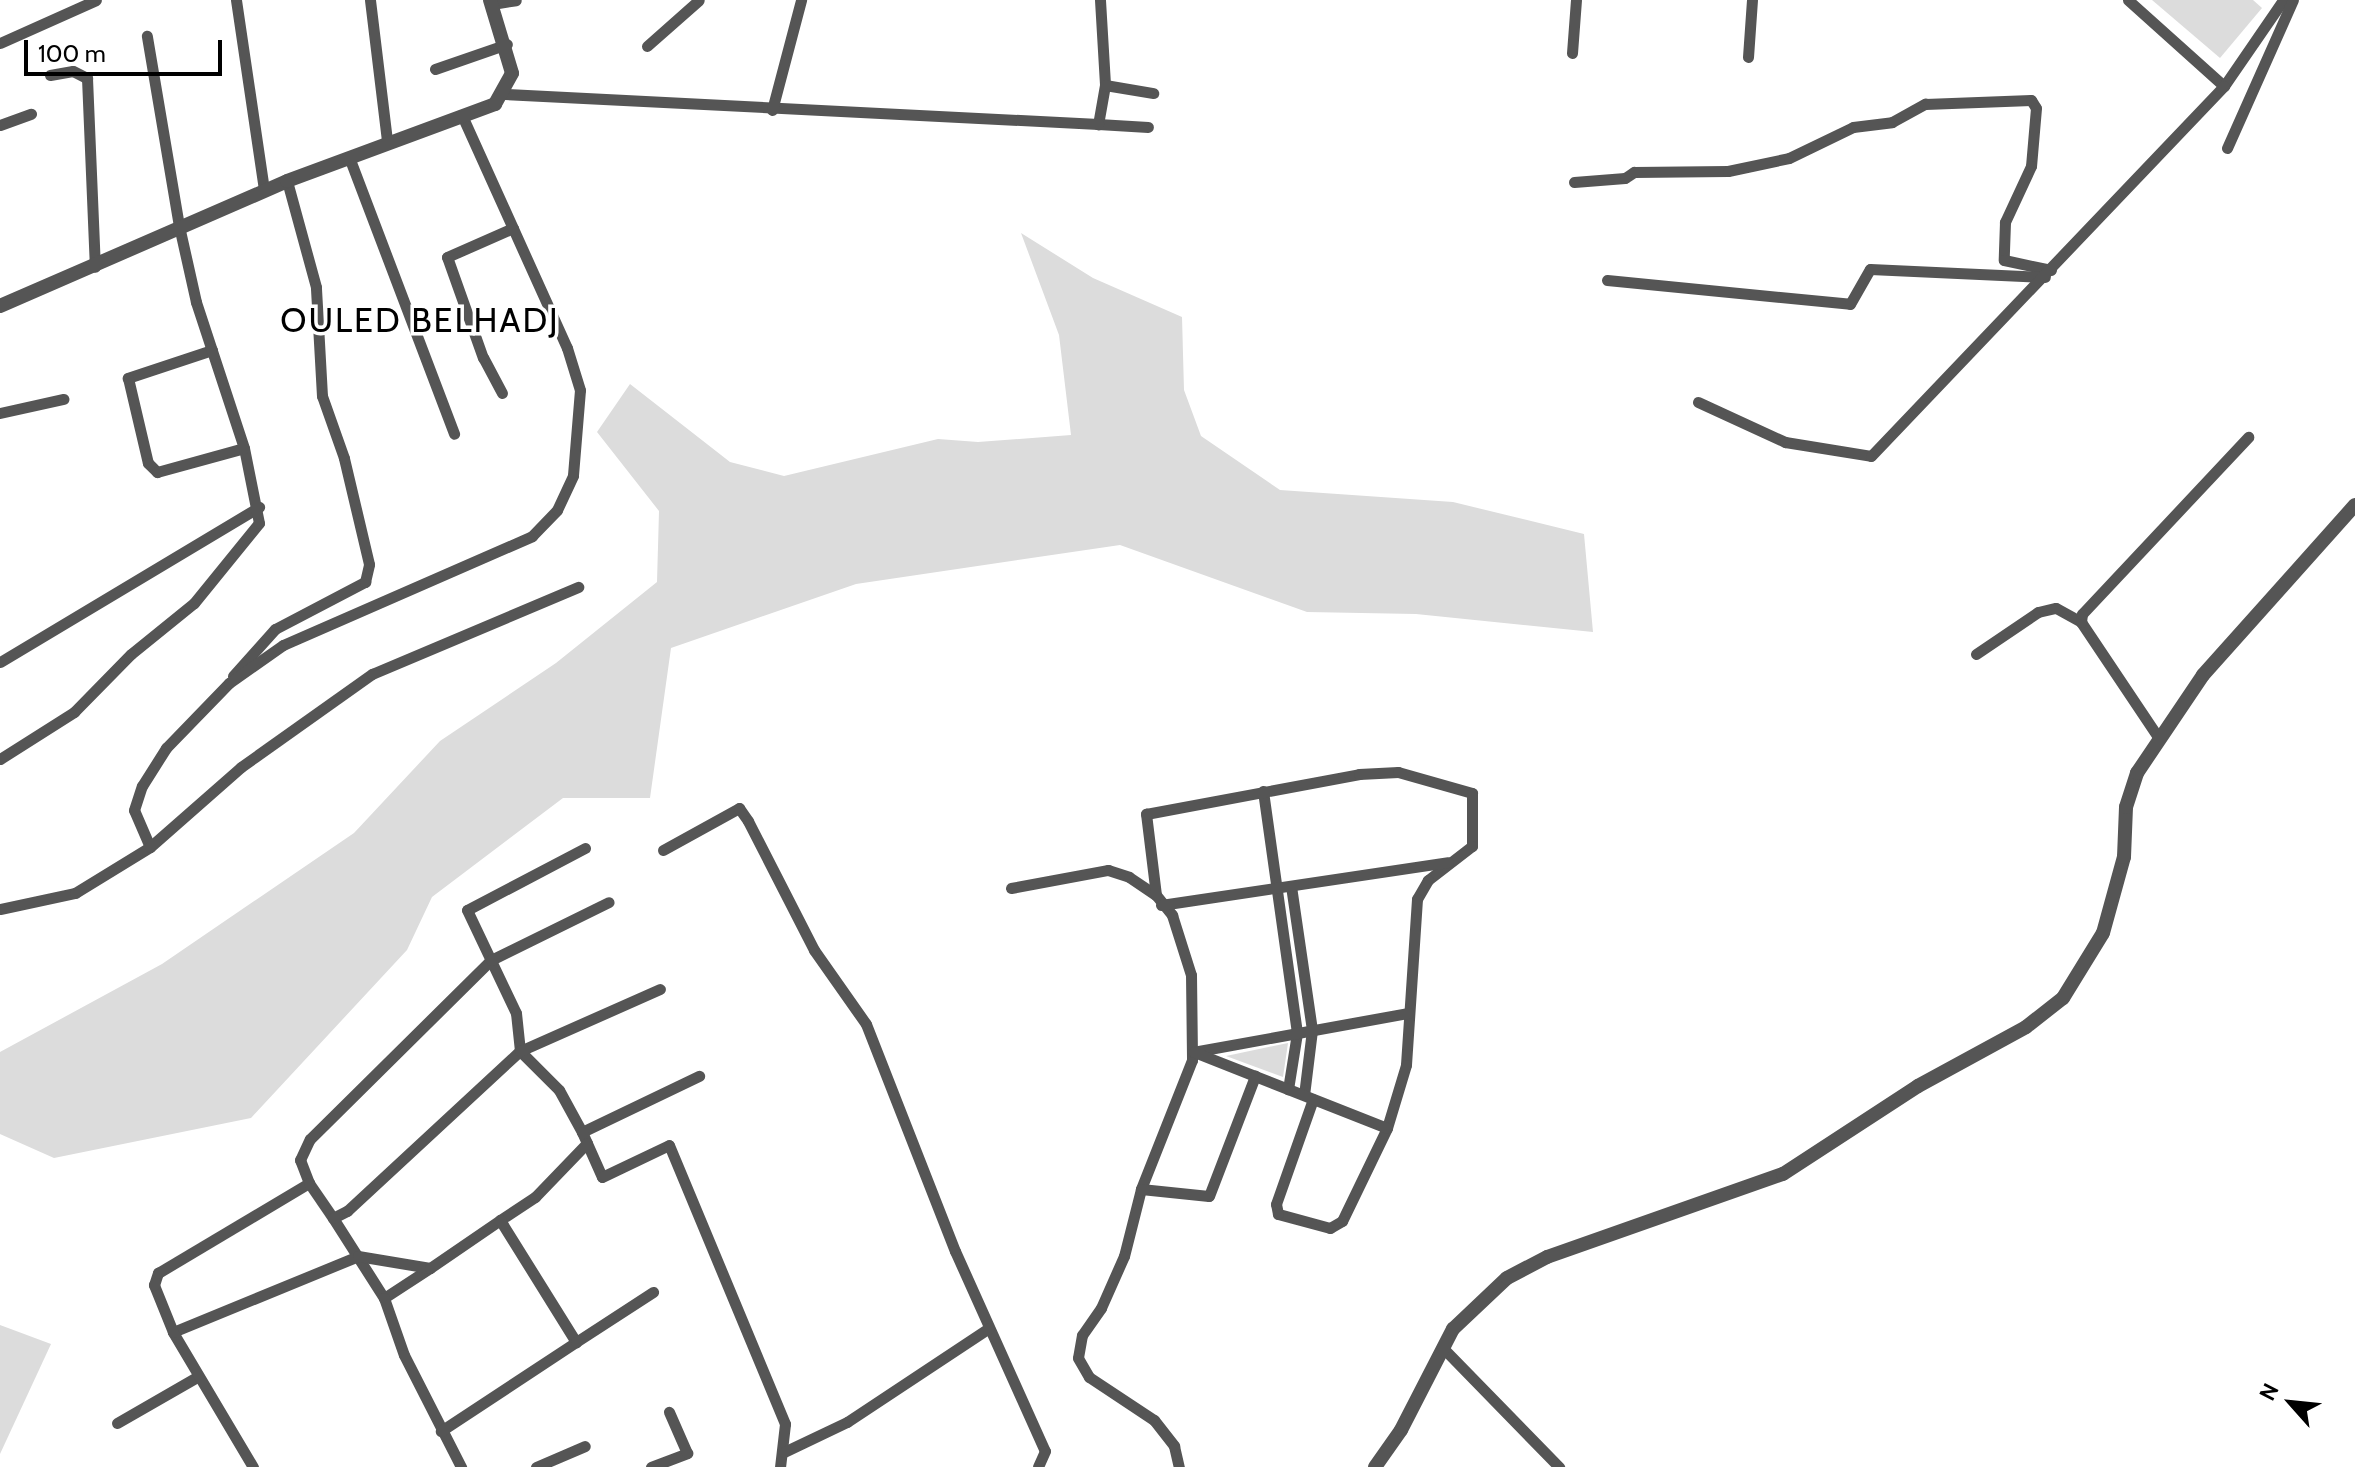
<!DOCTYPE html>
<html>
<head>
<meta charset="utf-8">
<style>
  body { margin:0 }
  #map { position:relative; width:2355px; height:1467px; overflow:hidden; background:#fff; font-family:Cabin,sans-serif }
  div>[style] { position:absolute }
  .green>* { inset:0; background:#dcdcdc }
  .minor>* { height:11px; margin:-5.5px; padding:0 5.5px; transform-origin:5.5px; border-radius:5.5px; background:#555 }
  .tertiary>* { height:14px; margin:-7px; padding:0 7px; transform-origin:7px; border-radius:7px; background:#555 }
  span { translate:-50% -50%; white-space:nowrap; text-align:center; line-height:1.15; -webkit-text-stroke:7px #fff; paint-order:stroke }
  .quarter-label { font-size:34px; color:#000; letter-spacing:2px }
  .north { position:absolute; left:2251px; top:1363px; width:80px; height:80px; -webkit-text-stroke:6px #fff; paint-order:stroke; rotate:297deg; font-size:22px; font-weight:700; line-height:32px; text-align:center; color:#000 }
  .north::after { content:''; display:block; margin:auto; width:28px; height:36px; background:#000; clip-path:polygon(50% 0,100% 100%,50% 72%,0 100%) }
  .scale { position:absolute; left:24px; top:40px; width:198px; height:36px; box-sizing:border-box; border:4px solid #000; border-top:0; padding-left:10px; font-size:24px; line-height:28px; white-space:nowrap; color:#000; -webkit-text-stroke:6px #fff; paint-order:stroke }
</style>
</head>
<body>
<div id="map">
  <div class="green">
    <i style="clip-path:polygon(2152px 0,2253px 0,2262px 8px,2220px 58px)"></i>
    <i style="clip-path:polygon(1021px 233px,1093px 278px,1182px 317px,1184px 390px,1201px 436px,1280px 490px,1453px 502px,1584px 534px,1593px 632px,1416px 614px,1307px 612px,1120px 545px,856px 584px,671px 648px,650px 798px,563px 798px,432px 897px,407px 950px,251px 1118px,54px 1158px,0 1134px,0 1052px,162px 964px,354px 833px,440px 741px,556px 663px,657px 582px,659px 511px,597px 432px,630px 384px,730px 462px,784px 476px,938px 439px,978px 442px,1071px 435px,1059px 335px)"></i>
    <i style="clip-path:polygon(1288px 1043px,1283px 1077px,1226px 1056px)"></i>
    <i style="clip-path:polygon(0 1325px,51px 1344px,0 1454px)"></i>
  </div>
  <div class="minor">
    <i style="left:236px;top:0;width:192px;rotate:81.6deg"></i>
    <i style="left:370px;top:0;width:142px;rotate:83.1deg"></i>
    <i style="left:1100px;top:0;width:85px;rotate:86.6deg"></i>
    <i style="left:1105px;top:85px;width:40px;rotate:100deg"></i>
    <i style="left:1098px;top:124px;width:50px;rotate:3.4deg"></i>
    <i style="left:2128px;top:0;width:129px;rotate:41.9deg"></i>
    <i style="left:2224px;top:86px;width:104px;rotate:-55.5deg"></i>
    <i style="left:492px;top:4px;width:24px;rotate:-9deg"></i>
    <i style="left:0;top:43px;width:105px;rotate:-24.1deg"></i>
    <i style="left:647px;top:46px;width:69px;rotate:-41.5deg"></i>
    <i style="left:1572px;top:53px;width:53px;rotate:-85.7deg"></i>
    <i style="left:1748px;top:57px;width:57px;rotate:-86deg"></i>
    <i style="left:435px;top:69px;width:76px;rotate:-19.1deg"></i>
    <i style="left:50px;top:75px;width:23px;rotate:-10deg"></i>
    <i style="left:73px;top:71px;width:16px;rotate:27deg"></i>
    <i style="left:87px;top:78px;width:189px;rotate:87.6deg"></i>
    <i style="left:1105px;top:85px;width:49px;rotate:9.5deg"></i>
    <i style="left:505px;top:94px;width:594px;rotate:2.9deg"></i>
    <i style="left:772px;top:110px;width:114px;rotate:-75.2deg"></i>
    <i style="left:0;top:125px;width:33px;rotate:-20deg"></i>
    <i style="left:2227px;top:148px;width:162px;rotate:-66deg"></i>
    <i style="left:349px;top:157px;width:296px;rotate:69.2deg"></i>
    <i style="left:1574px;top:182px;width:51px;rotate:-4.5deg"></i>
    <i style="left:1625px;top:178px;width:11px;rotate:-34deg"></i>
    <i style="left:1634px;top:172px;width:94px;rotate:-0.6deg"></i>
    <i style="left:1728px;top:171px;width:62px;rotate:-12deg"></i>
    <i style="left:1789px;top:158px;width:71px;rotate:-25.8deg"></i>
    <i style="left:1853px;top:127px;width:39px;rotate:-7deg"></i>
    <i style="left:1892px;top:122px;width:38px;rotate:-29deg"></i>
    <i style="left:1925px;top:104px;width:106px;rotate:-2.2deg"></i>
    <i style="left:2031px;top:100px;width:9px;rotate:58deg"></i>
    <i style="left:2036px;top:108px;width:58px;rotate:94.9deg"></i>
    <i style="left:2031px;top:166px;width:62px;rotate:114.9deg"></i>
    <i style="left:2005px;top:222px;width:38px;rotate:92deg"></i>
    <i style="left:2004px;top:260px;width:48px;rotate:12deg"></i>
    <i style="left:1607px;top:280px;width:244px;rotate:5.6deg"></i>
    <i style="left:1850px;top:304px;width:40px;rotate:-60.3deg"></i>
    <i style="left:1870px;top:269px;width:175px;rotate:2.6deg"></i>
    <i style="left:212px;top:350px;width:89px;rotate:161.6deg"></i>
    <i style="left:128px;top:378px;width:87px;rotate:76.8deg"></i>
    <i style="left:148px;top:463px;width:13px;rotate:45deg"></i>
    <i style="left:157px;top:472px;width:90px;rotate:-15.4deg"></i>
    <i style="left:502px;top:393px;width:40px;rotate:-118deg"></i>
    <i style="left:483px;top:358px;width:107px;rotate:-109.6deg"></i>
    <i style="left:447px;top:257px;width:72px;rotate:-23.7deg"></i>
    <i style="left:1698px;top:402px;width:96px;rotate:24.7deg"></i>
    <i style="left:1785px;top:442px;width:87px;rotate:9.2deg"></i>
    <i style="left:1871px;top:456px;width:511px;rotate:-46.35deg"></i>
    <i style="left:0;top:413px;width:65px;rotate:-12.5deg"></i>
    <i style="left:1976px;top:654px;width:75px;rotate:-34.1deg"></i>
    <i style="left:2038px;top:612px;width:18px;rotate:-13deg"></i>
    <i style="left:2056px;top:608px;width:29px;rotate:29deg"></i>
    <i style="left:0;top:662px;width:302px;rotate:-30.9deg"></i>
    <i style="left:233px;top:676px;width:63px;rotate:-48.2deg"></i>
    <i style="left:275px;top:629px;width:102px;rotate:-27.6deg"></i>
    <i style="left:365px;top:582px;width:18px;rotate:-77deg"></i>
    <i style="left:369px;top:564px;width:109px;rotate:-103.3deg"></i>
    <i style="left:344px;top:458px;width:66px;rotate:-109.5deg"></i>
    <i style="left:322px;top:396px;width:109px;rotate:-93.2deg"></i>
    <i style="left:316px;top:287px;width:110px;rotate:-105.3deg"></i>
    <i style="left:2158px;top:737px;width:138px;rotate:-123.8deg"></i>
    <i style="left:2081px;top:622px;width:8px;rotate:-83deg"></i>
    <i style="left:2082px;top:614px;width:243px;rotate:-46.8deg"></i>
    <i style="left:0;top:759px;width:88px;rotate:-32.4deg"></i>
    <i style="left:74px;top:712px;width:81px;rotate:-45.5deg"></i>
    <i style="left:131px;top:654px;width:81px;rotate:-39deg"></i>
    <i style="left:194px;top:603px;width:103px;rotate:-50.9deg"></i>
    <i style="left:259px;top:523px;width:76px;rotate:-101.3deg"></i>
    <i style="left:244px;top:448px;width:154px;rotate:-108.2deg"></i>
    <i style="left:196px;top:302px;width:78px;rotate:-102.6deg"></i>
    <i style="left:179px;top:226px;width:193px;rotate:-99.6deg"></i>
    <i style="left:1263px;top:791px;width:244px;rotate:82deg"></i>
    <i style="left:1297px;top:1033px;width:57px;rotate:99.1deg"></i>
    <i style="left:150px;top:847px;width:40px;rotate:-113.4deg"></i>
    <i style="left:134px;top:810px;width:25px;rotate:-72deg"></i>
    <i style="left:142px;top:786px;width:45px;rotate:-57.7deg"></i>
    <i style="left:166px;top:748px;width:91px;rotate:-45.9deg"></i>
    <i style="left:229px;top:683px;width:66px;rotate:-35.1deg"></i>
    <i style="left:283px;top:645px;width:272px;rotate:-23.6deg"></i>
    <i style="left:532px;top:536px;width:36px;rotate:-46deg"></i>
    <i style="left:557px;top:510px;width:38px;rotate:-65deg"></i>
    <i style="left:573px;top:475px;width:85px;rotate:-85.3deg"></i>
    <i style="left:580px;top:390px;width:44px;rotate:-107.2deg"></i>
    <i style="left:567px;top:348px;width:256px;rotate:-114.3deg"></i>
    <i style="left:585px;top:848px;width:133px;rotate:152.3deg"></i>
    <i style="left:467px;top:910px;width:114px;rotate:64.6deg"></i>
    <i style="left:516px;top:1013px;width:38px;rotate:84deg"></i>
    <i style="left:520px;top:1051px;width:55px;rotate:45deg"></i>
    <i style="left:559px;top:1090px;width:48px;rotate:61.3deg"></i>
    <i style="left:582px;top:1132px;width:130px;rotate:-25.6deg"></i>
    <i style="left:663px;top:850px;width:87px;rotate:-28.9deg"></i>
    <i style="left:739px;top:808px;width:16px;rotate:55deg"></i>
    <i style="left:748px;top:821px;width:145px;rotate:62.9deg"></i>
    <i style="left:814px;top:950px;width:90px;rotate:54.9deg"></i>
    <i style="left:866px;top:1024px;width:244px;rotate:68.6deg"></i>
    <i style="left:955px;top:1251px;width:219px;rotate:65.8deg"></i>
    <i style="left:1045px;top:1451px;width:17px;rotate:114deg"></i>
    <i style="left:1291px;top:886px;width:146px;rotate:81.7deg"></i>
    <i style="left:1312px;top:1030px;width:65px;rotate:97deg"></i>
    <i style="left:1011px;top:888px;width:99px;rotate:-10.5deg"></i>
    <i style="left:1108px;top:870px;width:22px;rotate:18deg"></i>
    <i style="left:1129px;top:877px;width:32px;rotate:34deg"></i>
    <i style="left:1156px;top:895px;width:26px;rotate:51deg"></i>
    <i style="left:1172px;top:915px;width:63px;rotate:72.4deg"></i>
    <i style="left:1191px;top:975px;width:85px;rotate:89.3deg"></i>
    <i style="left:1192px;top:1060px;width:139px;rotate:111.6deg"></i>
    <i style="left:1141px;top:1189px;width:69px;rotate:104.2deg"></i>
    <i style="left:1124px;top:1256px;width:57px;rotate:113.9deg"></i>
    <i style="left:1101px;top:1308px;width:33px;rotate:125deg"></i>
    <i style="left:1082px;top:1335px;width:23px;rotate:100deg"></i>
    <i style="left:1078px;top:1358px;width:22px;rotate:60deg"></i>
    <i style="left:1089px;top:1377px;width:78px;rotate:33.5deg"></i>
    <i style="left:1154px;top:1420px;width:33px;rotate:52deg"></i>
    <i style="left:1174px;top:1446px;width:22px;rotate:77deg"></i>
    <i style="left:1156px;top:895px;width:82px;rotate:-97deg"></i>
    <i style="left:1146px;top:814px;width:217px;rotate:-10.6deg"></i>
    <i style="left:1359px;top:774px;width:39px;rotate:-3deg"></i>
    <i style="left:1398px;top:772px;width:77px;rotate:15.8deg"></i>
    <i style="left:1472px;top:793px;width:53px;rotate:90deg"></i>
    <i style="left:1472px;top:846px;width:56px;rotate:142.3deg"></i>
    <i style="left:1428px;top:880px;width:22px;rotate:120deg"></i>
    <i style="left:1417px;top:899px;width:166px;rotate:93.8deg"></i>
    <i style="left:1406px;top:1065px;width:66px;rotate:106.8deg"></i>
    <i style="left:1387px;top:1128px;width:103px;rotate:115.8deg"></i>
    <i style="left:1342px;top:1221px;width:14px;rotate:150deg"></i>
    <i style="left:1330px;top:1228px;width:54px;rotate:-164.9deg"></i>
    <i style="left:1278px;top:1214px;width:10px;rotate:-101deg"></i>
    <i style="left:1276px;top:1204px;width:111px;rotate:-70.6deg"></i>
    <i style="left:1161px;top:905px;width:290px;rotate:-8.5deg"></i>
    <i style="left:0;top:909px;width:77px;rotate:-12deg"></i>
    <i style="left:75px;top:893px;width:88px;rotate:-31.5deg"></i>
    <i style="left:150px;top:847px;width:121px;rotate:-41.3deg"></i>
    <i style="left:241px;top:767px;width:161px;rotate:-35.4deg"></i>
    <i style="left:372px;top:674px;width:224px;rotate:-22.9deg"></i>
    <i style="left:1193px;top:1052px;width:219px;rotate:-10.3deg"></i>
    <i style="left:1194px;top:1052px;width:207px;rotate:21.5deg"></i>
    <i style="left:582px;top:1132px;width:49px;rotate:66deg"></i>
    <i style="left:602px;top:1177px;width:74px;rotate:-25.5deg"></i>
    <i style="left:669px;top:1145px;width:302px;rotate:67.4deg"></i>
    <i style="left:785px;top:1424px;width:43px;rotate:96.6deg"></i>
    <i style="left:309px;top:1183px;width:25px;rotate:-111deg"></i>
    <i style="left:300px;top:1160px;width:23px;rotate:-65deg"></i>
    <i style="left:310px;top:1139px;width:255px;rotate:-44.7deg"></i>
    <i style="left:491px;top:960px;width:131px;rotate:-26.2deg"></i>
    <i style="left:1141px;top:1189px;width:68px;rotate:5.9deg"></i>
    <i style="left:1209px;top:1196px;width:129px;rotate:-69deg"></i>
    <i style="left:333px;top:1218px;width:95px;rotate:57.5deg"></i>
    <i style="left:384px;top:1298px;width:55px;rotate:-33.1deg"></i>
    <i style="left:500px;top:1220px;width:42px;rotate:-33.3deg"></i>
    <i style="left:535px;top:1197px;width:75px;rotate:-46.1deg"></i>
    <i style="left:384px;top:1298px;width:60px;rotate:70.7deg"></i>
    <i style="left:404px;top:1355px;width:126px;rotate:63deg"></i>
    <i style="left:173px;top:1332px;width:200px;rotate:-22.3deg"></i>
    <i style="left:358px;top:1256px;width:73px;rotate:9.5deg"></i>
    <i style="left:430px;top:1268px;width:85px;rotate:-34.4deg"></i>
    <i style="left:500px;top:1220px;width:144px;rotate:58.1deg"></i>
    <i style="left:576px;top:1342px;width:162px;rotate:146.6deg"></i>
    <i style="left:576px;top:1342px;width:92px;rotate:-33deg"></i>
    <i style="left:1442px;top:1347px;width:168px;rotate:45.7deg"></i>
    <i style="left:117px;top:1423px;width:92px;rotate:-29.9deg"></i>
    <i style="left:784px;top:1452px;width:70px;rotate:-25.5deg"></i>
    <i style="left:847px;top:1422px;width:170px;rotate:-33.5deg"></i>
    <i style="left:253px;top:1467px;width:157px;rotate:-120.7deg"></i>
    <i style="left:173px;top:1332px;width:51px;rotate:-112deg"></i>
    <i style="left:154px;top:1285px;width:13px;rotate:-72deg"></i>
    <i style="left:158px;top:1273px;width:176px;rotate:-30.8deg"></i>
    <i style="left:309px;top:1183px;width:42px;rotate:55.6deg"></i>
    <i style="left:333px;top:1218px;width:16px;rotate:-27deg"></i>
    <i style="left:347px;top:1211px;width:236px;rotate:-42.8deg"></i>
    <i style="left:520px;top:1051px;width:153px;rotate:-23.9deg"></i>
    <i style="left:536px;top:1467px;width:53px;rotate:-23.2deg"></i>
    <i style="left:651px;top:1467px;width:39px;rotate:-21deg"></i>
    <i style="left:687px;top:1453px;width:45px;rotate:-113.7deg"></i>
  </div>
  <div class="tertiary">
    <i style="left:0;top:306px;width:313px;rotate:-23.5deg"></i>
    <i style="left:287px;top:181px;width:222px;rotate:-20.3deg"></i>
    <i style="left:495px;top:104px;width:35px;rotate:-61deg"></i>
    <i style="left:512px;top:73px;width:76px;rotate:-106.8deg"></i>
    <i style="left:1375px;top:1467px;width:45px;rotate:-54.9deg"></i>
    <i style="left:1401px;top:1430px;width:114px;rotate:-62.8deg"></i>
    <i style="left:1453px;top:1329px;width:74px;rotate:-43.4deg"></i>
    <i style="left:1507px;top:1278px;width:45px;rotate:-27.7deg"></i>
    <i style="left:1547px;top:1257px;width:250px;rotate:-19.4deg"></i>
    <i style="left:1783px;top:1174px;width:161px;rotate:-33.1deg"></i>
    <i style="left:1918px;top:1086px;width:123px;rotate:-28.6deg"></i>
    <i style="left:2026px;top:1027px;width:47px;rotate:-38.1deg"></i>
    <i style="left:2063px;top:998px;width:76px;rotate:-58.4deg"></i>
    <i style="left:2103px;top:933px;width:79px;rotate:-74.6deg"></i>
    <i style="left:2124px;top:857px;width:50px;rotate:-87.7deg"></i>
    <i style="left:2126px;top:807px;width:36px;rotate:-72deg"></i>
    <i style="left:2137px;top:773px;width:118px;rotate:-56deg"></i>
    <i style="left:2203px;top:675px;width:228px;rotate:-48.2deg"></i>
  </div>
  <div class="quarter-label">
    <span style="left:420px;top:321px">OULED BELHADJ</span>
  </div>
  <div class="north">N</div>
  <div class="scale">100 m</div>
</div>
</body>
</html>
